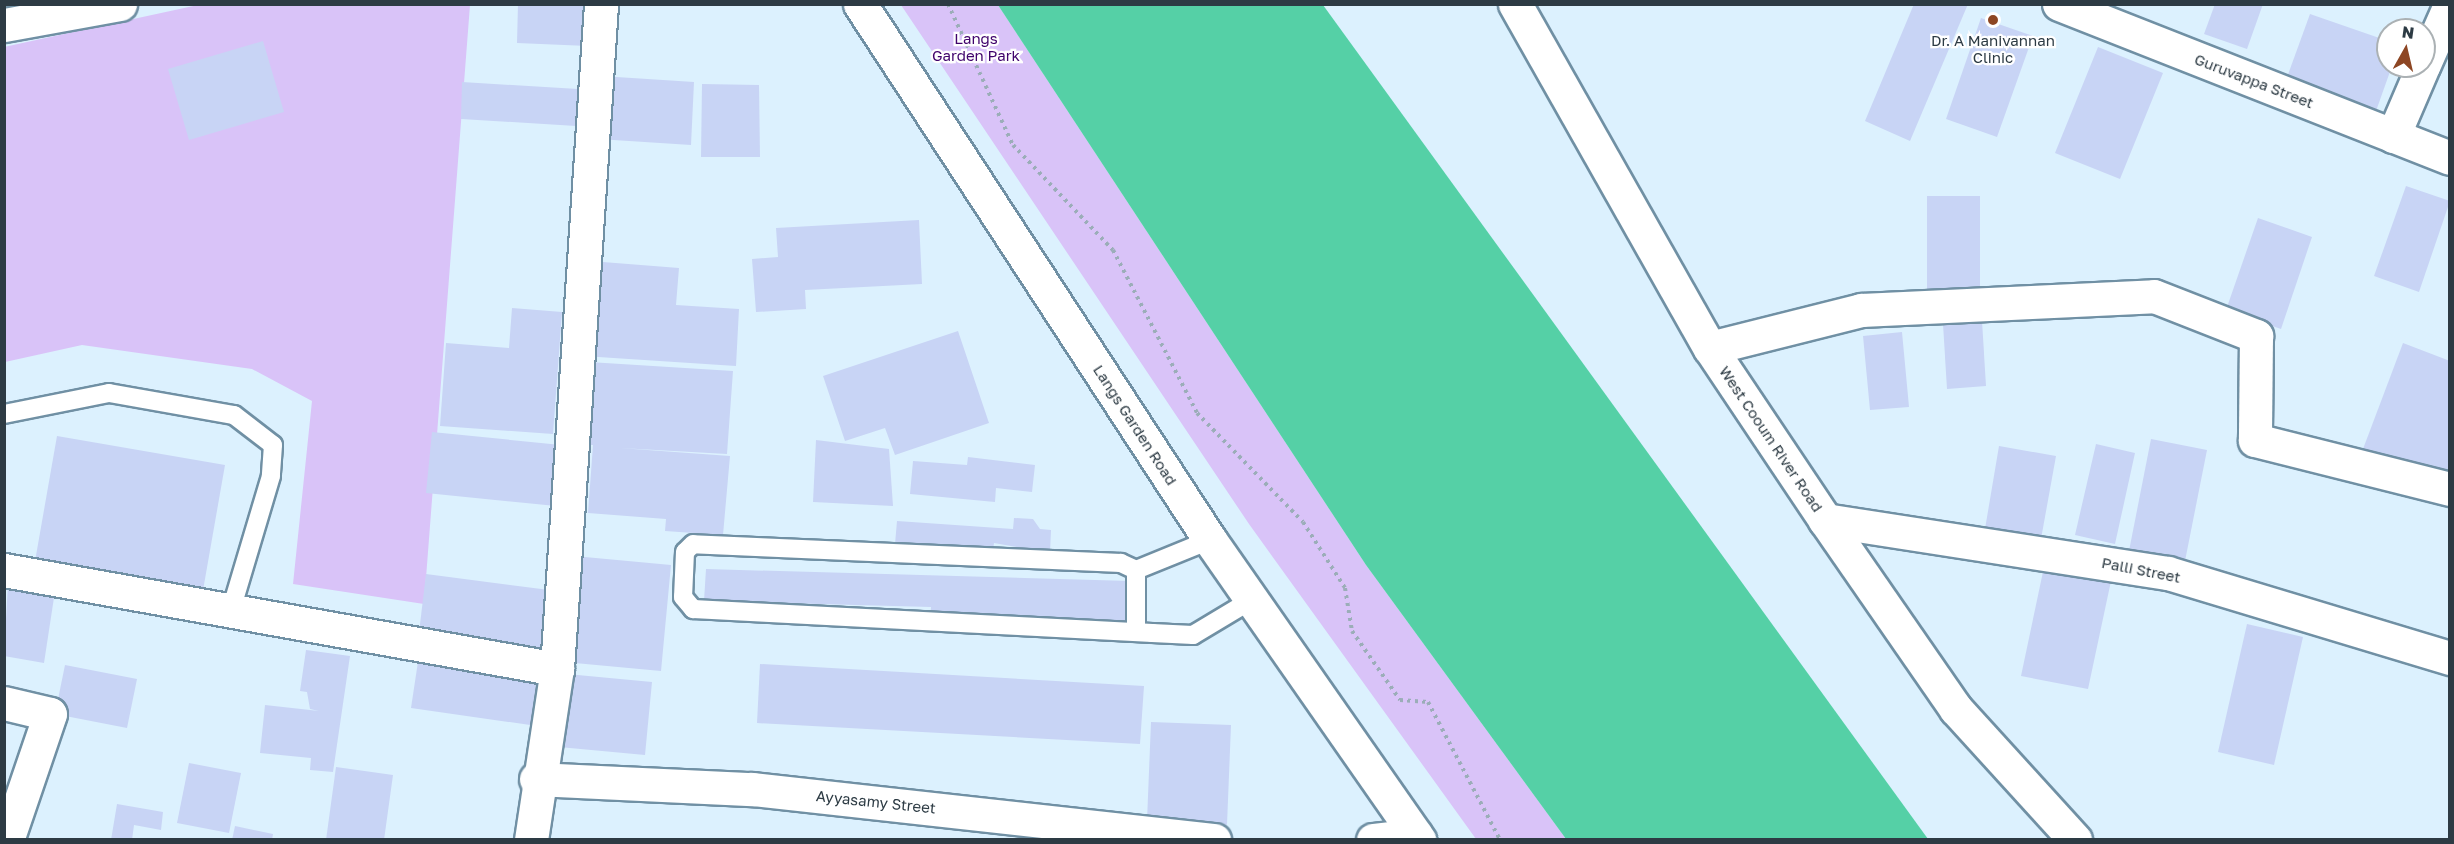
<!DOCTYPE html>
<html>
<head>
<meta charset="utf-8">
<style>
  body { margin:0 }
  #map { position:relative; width:2454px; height:844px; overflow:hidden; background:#dcf1fe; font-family:"Golos Text",sans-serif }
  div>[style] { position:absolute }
  .green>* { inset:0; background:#d9c3f8 }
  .water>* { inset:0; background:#55d0a6 }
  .building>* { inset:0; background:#c8d4f5 }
  .path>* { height:4px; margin-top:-2px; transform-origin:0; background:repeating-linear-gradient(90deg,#9badb8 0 3px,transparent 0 7.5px) }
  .roads { filter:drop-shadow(2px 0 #7090a4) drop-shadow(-2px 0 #7090a4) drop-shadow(0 2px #7090a4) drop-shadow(0 -2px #7090a4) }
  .lane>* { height:18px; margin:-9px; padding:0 9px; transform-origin:9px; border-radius:9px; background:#fff }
  .street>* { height:33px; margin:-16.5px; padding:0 16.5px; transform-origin:16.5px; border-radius:16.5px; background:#fff }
  .secondary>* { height:33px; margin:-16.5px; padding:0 16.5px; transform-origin:16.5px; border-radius:16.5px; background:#fff }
  .dots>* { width:16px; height:16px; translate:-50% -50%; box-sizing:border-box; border:3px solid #fff; border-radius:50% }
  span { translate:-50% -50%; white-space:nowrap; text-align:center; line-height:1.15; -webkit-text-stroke:4.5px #fff; paint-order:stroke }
  .park-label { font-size:15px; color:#3f026b }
  .poi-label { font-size:15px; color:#2d3b44 }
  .street-label { font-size:15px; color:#2d3b44 }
  .frame { position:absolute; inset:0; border:6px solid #2d3b44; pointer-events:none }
  .north { position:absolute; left:2376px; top:18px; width:60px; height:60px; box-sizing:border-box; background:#fff; border:2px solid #abb1b4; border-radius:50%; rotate:8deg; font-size:16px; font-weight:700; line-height:24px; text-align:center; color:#2d3b44 }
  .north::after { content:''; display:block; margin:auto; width:21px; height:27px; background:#8d4623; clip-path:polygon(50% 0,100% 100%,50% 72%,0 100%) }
</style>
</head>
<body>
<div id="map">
  <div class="green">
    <i style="clip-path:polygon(198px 5px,470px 5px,424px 604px,293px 584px,312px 401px,252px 369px,82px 345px,5px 362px,4px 47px)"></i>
    <i style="clip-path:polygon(901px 5px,998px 5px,1366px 565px,1566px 839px,1476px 839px,1249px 524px)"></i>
  </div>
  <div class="water">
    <i style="clip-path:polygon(998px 5px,1323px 5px,1928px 839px,1566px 839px,1366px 565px)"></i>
  </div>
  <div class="building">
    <i style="clip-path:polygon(518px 4px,588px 4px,588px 46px,517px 43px)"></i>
    <i style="clip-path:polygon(1914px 4px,1968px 4px,1910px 141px,1865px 121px)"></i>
    <i style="clip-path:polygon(2215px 4px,2263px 4px,2247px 49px,2204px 34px)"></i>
    <i style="clip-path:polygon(2310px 14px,2388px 41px,2392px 66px,2376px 111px,2286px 80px)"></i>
    <i style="clip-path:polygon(1981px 18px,2033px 36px,1997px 137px,1946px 119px)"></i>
    <i style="clip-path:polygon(263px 41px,284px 112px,189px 140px,168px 69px)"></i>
    <i style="clip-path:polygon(2098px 47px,2163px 73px,2120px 179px,2055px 153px)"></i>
    <i style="clip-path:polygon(601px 76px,694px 82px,691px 145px,598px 139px)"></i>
    <i style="clip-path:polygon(462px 82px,578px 89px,576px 126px,461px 119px)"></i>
    <i style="clip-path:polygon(702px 84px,759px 85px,760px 157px,701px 157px)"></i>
    <i style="clip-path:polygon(2406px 186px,2450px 201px,2419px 292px,2374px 276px)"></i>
    <i style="clip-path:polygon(1927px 196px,1980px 196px,1980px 299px,1927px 299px)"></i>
    <i style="clip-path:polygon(2258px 218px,2312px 237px,2281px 329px,2226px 310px)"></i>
    <i style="clip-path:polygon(919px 220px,922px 284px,805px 290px,806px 309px,756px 312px,752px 259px,778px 257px,776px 228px)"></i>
    <i style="clip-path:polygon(590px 261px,679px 268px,676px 305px,739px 309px,736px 366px,583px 356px)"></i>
    <i style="clip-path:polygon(512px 308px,562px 312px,553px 434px,440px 426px,446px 343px,509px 348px)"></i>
    <i style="clip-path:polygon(1982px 321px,1986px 386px,1947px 389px,1943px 324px)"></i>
    <i style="clip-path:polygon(958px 331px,989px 423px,895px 455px,885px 428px,845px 441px,823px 376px)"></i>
    <i style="clip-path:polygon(1902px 332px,1909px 407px,1870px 410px,1863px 336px)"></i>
    <i style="clip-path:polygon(2403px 343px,2450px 361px,2450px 482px,2363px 449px)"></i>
    <i style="clip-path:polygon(589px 362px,733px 371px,727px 454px,620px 448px,730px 456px,723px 535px,665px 531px,666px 519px,588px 513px,593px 445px,583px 445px)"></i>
    <i style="clip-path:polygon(432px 432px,561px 445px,556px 506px,426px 493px)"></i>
    <i style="clip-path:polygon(57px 436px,225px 465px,202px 596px,34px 567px)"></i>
    <i style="clip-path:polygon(2151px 439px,2207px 450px,2185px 561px,2129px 551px)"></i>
    <i style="clip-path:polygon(816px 440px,889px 449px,893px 506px,813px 502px)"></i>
    <i style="clip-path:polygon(2096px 444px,2135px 453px,2115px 544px,2075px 535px)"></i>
    <i style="clip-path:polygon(1999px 446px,2056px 456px,2041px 539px,1985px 529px)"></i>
    <i style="clip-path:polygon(968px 457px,1035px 465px,1032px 492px,996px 488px,995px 502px,910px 494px,913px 461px,967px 465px)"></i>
    <i style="clip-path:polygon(1014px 518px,1033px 519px,1040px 529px,1051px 530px,1050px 553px,994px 543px,993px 550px,895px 544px,897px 521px,1013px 529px)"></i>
    <i style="clip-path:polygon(574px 556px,671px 565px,661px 671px,564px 662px)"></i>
    <i style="clip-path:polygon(2044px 567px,2111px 581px,2088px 689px,2021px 676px)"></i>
    <i style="clip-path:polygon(706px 569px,1130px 581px,1128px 625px,930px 620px,931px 607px,704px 601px)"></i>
    <i style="clip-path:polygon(426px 574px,557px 591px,548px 657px,418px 641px)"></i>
    <i style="clip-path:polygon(8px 583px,55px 591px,44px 663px,4px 656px)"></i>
    <i style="clip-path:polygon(2247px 624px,2303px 637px,2274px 765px,2218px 752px)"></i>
    <i style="clip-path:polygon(306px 650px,350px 656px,333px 772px,310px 770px,311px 758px,260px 753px,265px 705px,319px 711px,310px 709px,307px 692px,300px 691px)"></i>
    <i style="clip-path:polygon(419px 655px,544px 673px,537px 726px,411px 708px)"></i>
    <i style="clip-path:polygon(760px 664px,1144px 686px,1140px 744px,757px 723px)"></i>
    <i style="clip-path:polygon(65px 665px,137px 679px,127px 728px,55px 714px)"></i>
    <i style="clip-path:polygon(567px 674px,652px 682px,645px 755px,559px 747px)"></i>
    <i style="clip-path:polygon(1151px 722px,1231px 725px,1227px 825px,1147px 821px)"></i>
    <i style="clip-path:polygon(189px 763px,241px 773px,229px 833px,177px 823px)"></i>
    <i style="clip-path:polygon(336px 767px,393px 775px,384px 840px,326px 840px)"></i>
    <i style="clip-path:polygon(117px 804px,163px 812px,161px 830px,134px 825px,132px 840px,111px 840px)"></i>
    <i style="clip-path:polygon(235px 826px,273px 834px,272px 840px,232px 840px)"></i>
  </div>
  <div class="path">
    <i style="left:948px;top:4px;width:155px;rotate:65.3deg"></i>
    <i style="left:1013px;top:145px;width:145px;rotate:46.4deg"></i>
    <i style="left:1113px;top:250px;width:183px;rotate:62.7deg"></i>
    <i style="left:1197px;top:413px;width:152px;rotate:45.8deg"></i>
    <i style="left:1303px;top:522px;width:78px;rotate:57.5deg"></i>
    <i style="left:1345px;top:588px;width:44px;rotate:80.8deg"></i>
    <i style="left:1352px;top:631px;width:84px;rotate:55.2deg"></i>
    <i style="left:1400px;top:700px;width:28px;rotate:4deg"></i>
    <i style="left:1428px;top:702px;width:156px;rotate:62.4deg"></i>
  </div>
  <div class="roads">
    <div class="lane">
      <i style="left:4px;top:414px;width:107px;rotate:-11.3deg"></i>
      <i style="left:109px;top:393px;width:127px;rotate:10deg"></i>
      <i style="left:234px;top:415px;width:49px;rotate:37.6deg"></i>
      <i style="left:273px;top:445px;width:31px;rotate:94deg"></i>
      <i style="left:271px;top:476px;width:140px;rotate:106.6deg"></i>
      <i style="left:231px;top:610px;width:9px;rotate:-167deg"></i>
      <i style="left:1136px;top:570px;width:80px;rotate:-22.1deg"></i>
      <i style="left:1136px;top:632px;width:62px;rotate:-90deg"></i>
      <i style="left:1136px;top:570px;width:17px;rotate:-155deg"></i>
      <i style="left:1121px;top:563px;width:428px;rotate:-177.5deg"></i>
      <i style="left:693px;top:544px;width:11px;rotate:135deg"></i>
      <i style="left:685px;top:552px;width:45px;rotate:92.5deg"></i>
      <i style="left:683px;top:597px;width:16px;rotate:50deg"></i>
      <i style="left:693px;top:609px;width:460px;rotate:3deg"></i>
      <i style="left:1152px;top:633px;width:41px;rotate:2.8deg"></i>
      <i style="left:1193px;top:635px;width:70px;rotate:-31deg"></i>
    </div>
    <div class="street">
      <i style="left:2059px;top:4px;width:420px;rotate:21.5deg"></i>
      <i style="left:4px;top:25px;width:118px;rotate:-10.3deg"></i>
      <i style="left:2424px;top:64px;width:64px;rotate:-66.2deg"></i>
      <i style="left:2393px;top:136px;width:76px;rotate:-66.8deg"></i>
      <i style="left:1710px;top:348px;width:156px;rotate:-14.1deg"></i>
      <i style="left:1861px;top:310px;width:293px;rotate:-2.7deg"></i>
      <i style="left:2154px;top:296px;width:110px;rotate:21.4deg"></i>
      <i style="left:2256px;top:336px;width:104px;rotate:90.6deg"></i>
      <i style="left:2255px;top:440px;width:201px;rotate:14.1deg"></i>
      <i style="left:1825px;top:520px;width:347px;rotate:8.8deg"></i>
      <i style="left:2168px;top:573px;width:295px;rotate:16.8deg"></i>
      <i style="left:4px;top:570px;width:562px;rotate:10.15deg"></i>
      <i style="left:4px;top:703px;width:47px;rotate:13.4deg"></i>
      <i style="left:50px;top:714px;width:133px;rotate:108.8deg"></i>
      <i style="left:536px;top:779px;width:216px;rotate:2.7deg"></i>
      <i style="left:752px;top:789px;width:465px;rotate:6.3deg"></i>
      <i style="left:531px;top:840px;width:173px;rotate:-81.4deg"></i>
      <i style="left:557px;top:669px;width:666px;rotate:-86.21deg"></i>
      <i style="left:1373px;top:840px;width:43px;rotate:-6.6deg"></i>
    </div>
    <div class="secondary">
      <i style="left:860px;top:4px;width:640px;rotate:56.86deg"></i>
      <i style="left:1210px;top:540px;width:366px;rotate:55.1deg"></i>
      <i style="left:1515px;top:4px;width:395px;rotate:60.5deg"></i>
      <i style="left:1710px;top:348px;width:207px;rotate:56.2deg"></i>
      <i style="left:1825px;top:520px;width:230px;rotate:55.3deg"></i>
      <i style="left:1956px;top:709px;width:177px;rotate:47.7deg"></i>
    </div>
  </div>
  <div class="dots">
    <i style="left:1993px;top:20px;background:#8d4623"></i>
  </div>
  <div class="park-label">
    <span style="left:976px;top:47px">Langs<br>Garden Park</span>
  </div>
  <div class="poi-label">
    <span style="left:1993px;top:49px">Dr. A Manivannan<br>Clinic</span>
  </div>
  <div class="street-label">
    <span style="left:2254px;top:81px;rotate:21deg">Guruvappa Street</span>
    <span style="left:1135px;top:425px;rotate:57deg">Langs Garden Road</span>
    <span style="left:1771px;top:439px;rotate:56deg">West Cooum River Road</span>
    <span style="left:2141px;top:570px;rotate:11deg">Palli Street</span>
    <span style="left:876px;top:802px;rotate:6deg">Ayyasamy Street</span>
  </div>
  <div class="frame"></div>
  <div class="north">N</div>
</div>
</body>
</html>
